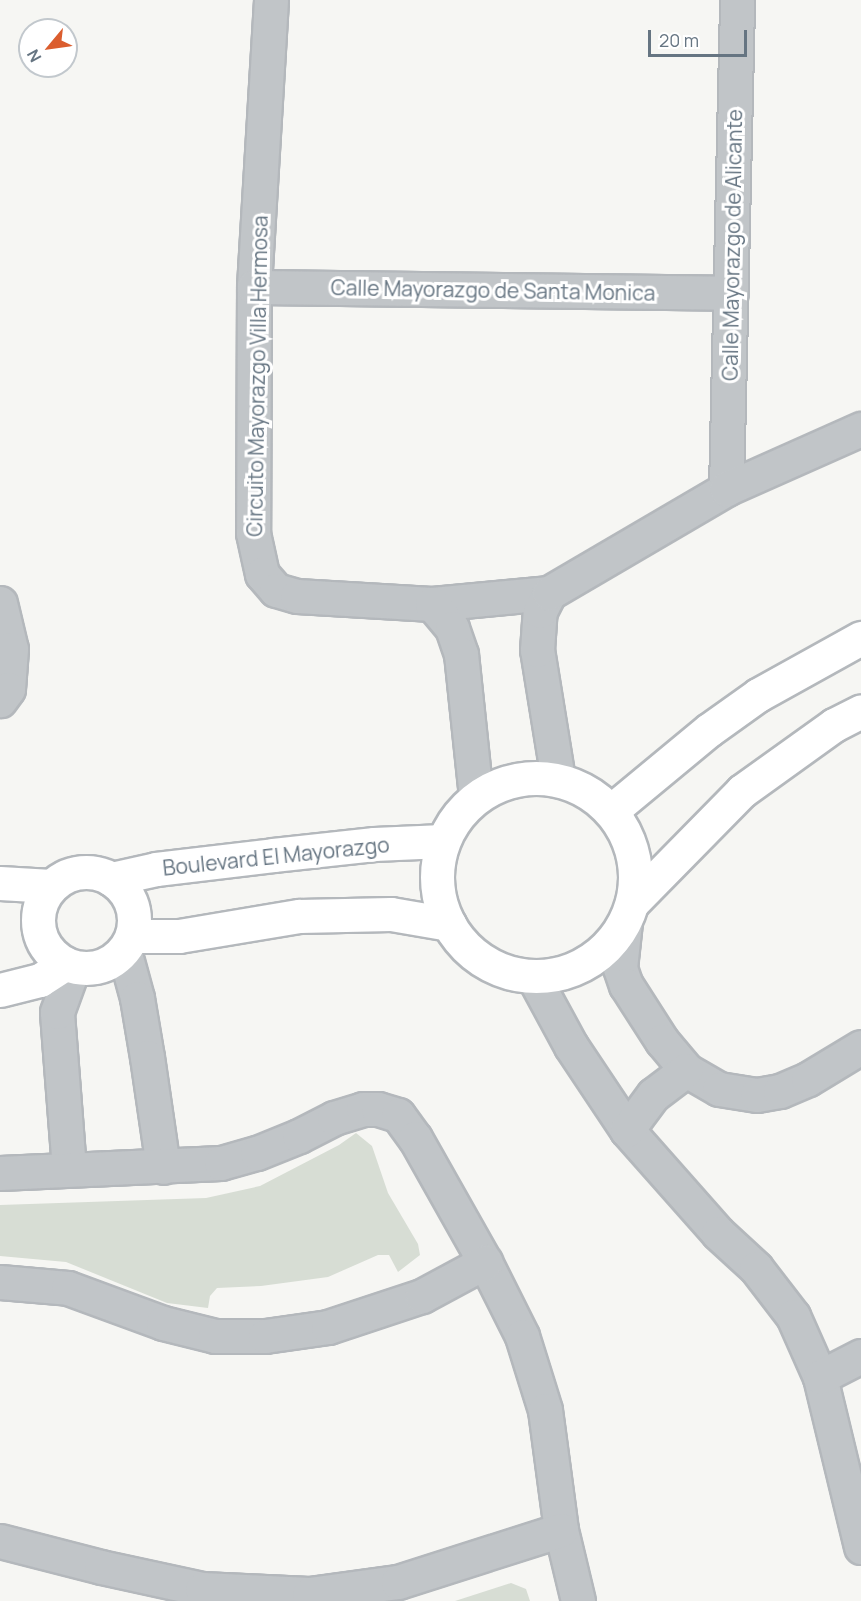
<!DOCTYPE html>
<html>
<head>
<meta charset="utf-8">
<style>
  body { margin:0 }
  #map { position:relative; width:861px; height:1601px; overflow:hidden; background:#f6f6f3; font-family:Manrope,sans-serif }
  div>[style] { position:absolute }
  .green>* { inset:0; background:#d7ddd4 }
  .roads { filter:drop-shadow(2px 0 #b4b8bc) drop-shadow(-2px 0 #b4b8bc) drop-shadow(0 2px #b4b8bc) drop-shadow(0 -2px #b4b8bc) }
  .street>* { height:33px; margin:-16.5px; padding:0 16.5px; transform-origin:16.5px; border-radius:16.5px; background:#c1c5c8 }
  .secondary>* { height:33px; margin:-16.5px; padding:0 16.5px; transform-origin:16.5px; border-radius:16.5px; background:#fff }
  .secondary>.ring { margin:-16.5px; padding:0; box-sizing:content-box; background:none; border:33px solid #fff; border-radius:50% }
  span { translate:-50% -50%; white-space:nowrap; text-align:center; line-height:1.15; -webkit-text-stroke:6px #fff; paint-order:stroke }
  .street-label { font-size:21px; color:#667582 }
  .north { position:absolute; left:18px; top:18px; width:60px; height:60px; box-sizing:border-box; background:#fff; border:2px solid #c2c8cd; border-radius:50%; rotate:241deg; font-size:16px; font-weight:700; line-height:24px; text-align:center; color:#667582 }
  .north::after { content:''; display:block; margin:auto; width:21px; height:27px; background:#db5d2e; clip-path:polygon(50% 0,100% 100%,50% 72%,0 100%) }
  .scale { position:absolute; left:648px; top:30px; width:99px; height:27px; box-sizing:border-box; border:3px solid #667582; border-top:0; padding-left:8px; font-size:18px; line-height:21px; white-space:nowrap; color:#667582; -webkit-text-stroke:4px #fff; paint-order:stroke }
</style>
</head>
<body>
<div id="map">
  <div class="green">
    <i style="clip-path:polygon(356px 1133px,372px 1146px,388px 1193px,418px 1244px,420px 1255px,398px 1272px,389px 1255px,378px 1255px,328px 1277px,261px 1286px,217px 1288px,210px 1296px,208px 1308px,167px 1303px,66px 1262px,0 1256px,0 1205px,206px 1198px,260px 1186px,339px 1145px)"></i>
    <i style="clip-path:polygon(511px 1583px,526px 1589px,530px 1601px,455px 1601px)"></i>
  </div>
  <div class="roads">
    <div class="street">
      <i style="left:271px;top:0;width:288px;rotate:93.4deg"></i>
      <i style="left:254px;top:287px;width:246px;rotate:90.2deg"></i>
      <i style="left:253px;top:533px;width:42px;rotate:77.6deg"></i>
      <i style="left:262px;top:574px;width:21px;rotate:49deg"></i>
      <i style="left:276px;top:590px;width:22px;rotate:16deg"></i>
      <i style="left:297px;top:596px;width:135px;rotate:3.4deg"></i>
      <i style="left:432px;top:604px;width:118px;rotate:-5.4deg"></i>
      <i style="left:254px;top:287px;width:477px;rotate:0.7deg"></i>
      <i style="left:726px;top:489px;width:489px;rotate:-88.7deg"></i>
      <i style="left:0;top:603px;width:47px;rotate:76.6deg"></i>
      <i style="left:11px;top:649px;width:40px;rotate:94.3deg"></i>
      <i style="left:8px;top:689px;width:14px;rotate:126deg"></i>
      <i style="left:432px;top:604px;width:31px;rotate:50deg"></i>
      <i style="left:452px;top:628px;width:28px;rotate:71deg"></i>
      <i style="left:461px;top:654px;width:144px;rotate:84deg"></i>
      <i style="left:558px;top:779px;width:131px;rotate:-99.2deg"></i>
      <i style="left:537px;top:650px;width:39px;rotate:-86deg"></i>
      <i style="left:540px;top:611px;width:20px;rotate:-63deg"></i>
      <i style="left:549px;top:593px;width:205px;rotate:-30.4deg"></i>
      <i style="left:726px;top:489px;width:148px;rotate:-24deg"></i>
      <i style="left:625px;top:922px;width:46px;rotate:96.2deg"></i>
      <i style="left:620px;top:968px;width:18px;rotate:71deg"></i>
      <i style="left:626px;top:985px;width:67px;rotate:57.3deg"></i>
      <i style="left:662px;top:1041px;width:38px;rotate:50deg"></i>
      <i style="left:686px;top:1070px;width:38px;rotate:30deg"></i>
      <i style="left:719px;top:1089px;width:38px;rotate:9deg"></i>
      <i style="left:757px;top:1095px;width:23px;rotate:-10deg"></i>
      <i style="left:780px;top:1091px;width:30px;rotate:-23deg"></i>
      <i style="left:808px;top:1079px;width:62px;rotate:-31.1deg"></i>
      <i style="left:124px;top:950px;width:50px;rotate:74.8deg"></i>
      <i style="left:137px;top:998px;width:60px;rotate:80.4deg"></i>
      <i style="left:147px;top:1057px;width:111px;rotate:81.7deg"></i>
      <i style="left:533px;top:976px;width:80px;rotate:61.5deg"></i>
      <i style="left:571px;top:1046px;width:101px;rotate:56.3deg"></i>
      <i style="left:627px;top:1130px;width:137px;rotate:48.5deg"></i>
      <i style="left:718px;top:1233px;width:52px;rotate:42.6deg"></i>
      <i style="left:756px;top:1268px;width:61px;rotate:52.4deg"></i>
      <i style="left:793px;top:1316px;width:67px;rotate:66.1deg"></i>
      <i style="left:820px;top:1377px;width:175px;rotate:76.4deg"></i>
      <i style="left:627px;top:1130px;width:44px;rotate:-53.4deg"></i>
      <i style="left:653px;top:1095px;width:41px;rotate:-37.1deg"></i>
      <i style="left:69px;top:1169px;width:157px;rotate:-94.4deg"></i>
      <i style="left:57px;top:1012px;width:47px;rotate:-70deg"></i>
      <i style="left:0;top:1173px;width:221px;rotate:-2.6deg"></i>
      <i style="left:221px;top:1163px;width:37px;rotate:-16deg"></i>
      <i style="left:257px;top:1153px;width:45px;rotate:-22deg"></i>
      <i style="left:299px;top:1136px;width:39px;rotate:-27deg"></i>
      <i style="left:334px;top:1118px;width:30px;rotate:-17deg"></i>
      <i style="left:363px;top:1109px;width:15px"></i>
      <i style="left:378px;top:1109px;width:21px;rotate:17deg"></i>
      <i style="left:398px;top:1115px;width:29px;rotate:54deg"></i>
      <i style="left:415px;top:1138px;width:142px;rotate:60.6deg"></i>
      <i style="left:485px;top:1262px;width:83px;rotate:63.4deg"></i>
      <i style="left:522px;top:1336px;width:77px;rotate:72.7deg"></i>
      <i style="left:545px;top:1410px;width:121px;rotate:82.4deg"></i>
      <i style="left:561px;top:1530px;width:73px;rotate:76.5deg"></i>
      <i style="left:0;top:1282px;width:68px;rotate:5deg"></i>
      <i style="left:68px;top:1288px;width:101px;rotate:20.2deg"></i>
      <i style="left:163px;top:1323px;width:54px;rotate:14deg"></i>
      <i style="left:215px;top:1336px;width:50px"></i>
      <i style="left:265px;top:1336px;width:64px;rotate:-8.1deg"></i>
      <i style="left:328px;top:1327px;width:99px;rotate:-18.3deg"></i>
      <i style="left:422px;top:1296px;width:72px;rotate:-28.4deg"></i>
      <i style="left:820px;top:1377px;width:46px;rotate:-27.1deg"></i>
      <i style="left:0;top:1541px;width:104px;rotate:14.4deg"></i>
      <i style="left:101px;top:1567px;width:103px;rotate:12.3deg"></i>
      <i style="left:202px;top:1589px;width:107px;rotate:2.7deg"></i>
      <i style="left:309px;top:1594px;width:90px;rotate:-7.7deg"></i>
      <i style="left:398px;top:1582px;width:171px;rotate:-17.7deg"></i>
    </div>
    <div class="secondary">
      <i class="ring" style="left:437px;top:778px;width:165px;height:165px"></i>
      <i style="left:611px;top:811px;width:127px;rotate:-39.6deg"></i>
      <i style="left:709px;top:730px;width:60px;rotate:-35.5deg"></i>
      <i style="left:758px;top:695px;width:118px;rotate:-29deg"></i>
      <i class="ring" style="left:38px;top:872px;width:63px;height:63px"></i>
      <i style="left:111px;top:879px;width:46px;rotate:-12.5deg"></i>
      <i style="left:156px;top:869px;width:118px;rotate:-6.8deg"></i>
      <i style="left:273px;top:855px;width:102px;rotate:-6.2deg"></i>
      <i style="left:374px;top:844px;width:69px;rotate:-2.5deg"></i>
      <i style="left:0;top:883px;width:51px;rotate:3.4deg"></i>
      <i style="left:632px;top:903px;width:157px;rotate:-45.5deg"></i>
      <i style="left:742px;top:791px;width:113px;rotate:-35.7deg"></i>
      <i style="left:834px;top:725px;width:30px;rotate:-27deg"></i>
      <i style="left:132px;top:936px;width:47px"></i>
      <i style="left:179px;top:936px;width:122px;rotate:-9.5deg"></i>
      <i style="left:299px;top:916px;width:92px;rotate:-1.2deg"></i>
      <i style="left:391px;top:914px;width:59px;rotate:9.8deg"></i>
      <i style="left:0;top:990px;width:41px;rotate:-14deg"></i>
      <i style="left:40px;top:980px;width:30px;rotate:-33deg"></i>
    </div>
  </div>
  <div class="street-label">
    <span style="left:732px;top:245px;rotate:-89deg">Calle Mayorazgo de Alicante</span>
    <span style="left:493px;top:290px;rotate:1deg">Calle Mayorazgo de Santa Monica</span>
    <span style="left:257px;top:376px;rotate:-89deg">Circuito Mayorazgo Villa Hermosa</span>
    <span style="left:276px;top:856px;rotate:-6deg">Boulevard El Mayorazgo</span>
  </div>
  <div class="north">N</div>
  <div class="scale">20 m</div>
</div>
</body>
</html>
